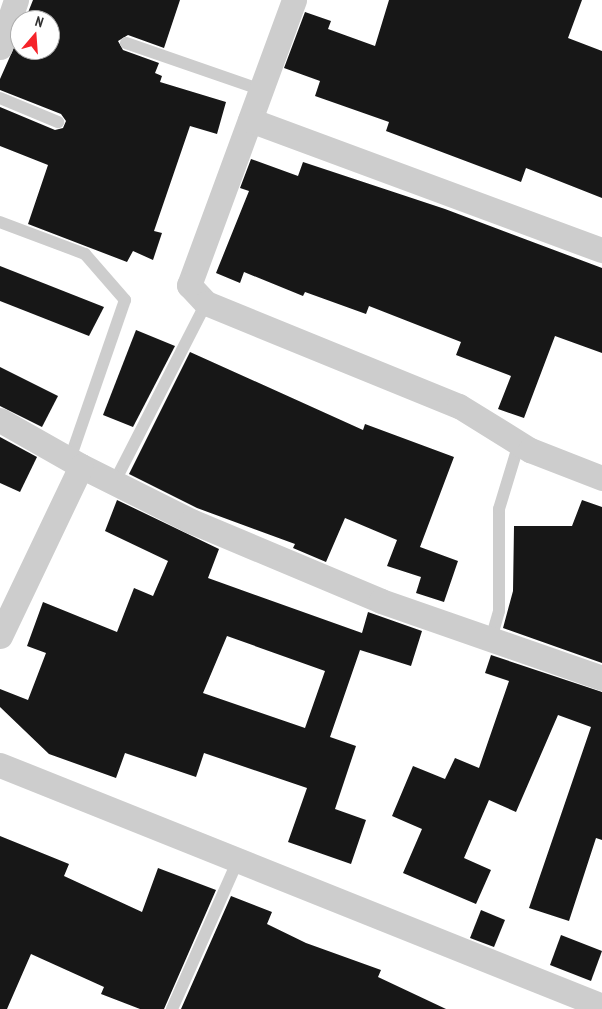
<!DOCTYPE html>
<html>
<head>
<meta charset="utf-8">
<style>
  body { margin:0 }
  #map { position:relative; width:602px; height:1009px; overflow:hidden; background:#fff; font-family:"PT Sans Narrow",sans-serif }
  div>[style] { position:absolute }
  .building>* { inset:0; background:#171717 }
  .lane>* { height:12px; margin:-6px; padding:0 6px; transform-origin:6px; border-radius:6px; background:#cdcdcd }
  .street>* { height:25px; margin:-12.5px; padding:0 12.5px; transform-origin:12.5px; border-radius:12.5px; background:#cdcdcd }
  span { translate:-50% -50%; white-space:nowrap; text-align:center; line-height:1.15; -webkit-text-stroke:5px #fff; paint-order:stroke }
  .north { position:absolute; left:10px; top:10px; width:50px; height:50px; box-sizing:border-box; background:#fff; border:1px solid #acacac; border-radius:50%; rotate:18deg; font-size:14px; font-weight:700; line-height:20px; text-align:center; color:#303030 }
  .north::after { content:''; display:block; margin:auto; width:18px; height:22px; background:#f52329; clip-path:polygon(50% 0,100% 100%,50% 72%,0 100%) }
</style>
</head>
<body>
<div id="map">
  <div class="building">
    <i style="clip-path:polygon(33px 0,180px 0,164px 48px,128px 35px,118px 41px,123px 50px,159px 63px,155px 73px,162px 76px,160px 82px,226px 102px,217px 134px,190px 126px,154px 231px,162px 233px,153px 260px,133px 251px,127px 262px,28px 224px,48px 165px,0 146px,0 107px,55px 130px,63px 128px,66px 121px,61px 114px,0 90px,0 79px,20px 34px,20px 50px,50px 50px,50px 20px,25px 20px)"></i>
    <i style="clip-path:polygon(389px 0,582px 0,568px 38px,602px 51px,602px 198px,526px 168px,521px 182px,386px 131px,389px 122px,315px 96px,320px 81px,284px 68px,305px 12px,331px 21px,328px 29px,375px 46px)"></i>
    <i style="clip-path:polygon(251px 159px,298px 176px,303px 162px,445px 209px,602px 268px,602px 353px,555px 336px,524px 418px,498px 409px,511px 376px,456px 355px,461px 342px,369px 306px,366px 314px,305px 292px,303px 296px,244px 272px,240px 283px,216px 273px,249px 191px,240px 188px)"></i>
    <i style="clip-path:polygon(0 266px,104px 307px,89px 336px,0 301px)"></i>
    <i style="clip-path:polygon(136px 330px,175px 346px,133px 427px,103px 415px)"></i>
    <i style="clip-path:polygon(190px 352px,363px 430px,365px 424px,454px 457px,420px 547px,458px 561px,444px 602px,416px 593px,421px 577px,387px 566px,397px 540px,345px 518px,326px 562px,293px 548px,295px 544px,197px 508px,129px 474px)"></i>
    <i style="clip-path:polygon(0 367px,58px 396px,42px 427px,0 406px)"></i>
    <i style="clip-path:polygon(0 437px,37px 457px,20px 492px,0 483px)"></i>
    <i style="clip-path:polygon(evenodd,117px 500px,219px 549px,208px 578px,362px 633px,368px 612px,422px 631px,411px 666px,360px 650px,330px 737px,356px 746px,335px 809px,366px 820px,351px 864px,288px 842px,307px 788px,204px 753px,196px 777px,125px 753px,116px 778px,49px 754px,0 707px,0 689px,28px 700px,46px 653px,27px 646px,43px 602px,117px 632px,134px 588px,153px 596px,168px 561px,105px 531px,117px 500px,227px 636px,325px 671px,305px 728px,203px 693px,227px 636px)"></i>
    <i style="clip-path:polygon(582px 500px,602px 507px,602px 663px,503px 628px,513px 591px,514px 526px,572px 526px)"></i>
    <i style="clip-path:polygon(491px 655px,602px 692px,602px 840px,596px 838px,569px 921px,529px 908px,591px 727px,558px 715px,516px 812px,489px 800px,464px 858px,491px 870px,476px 904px,403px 873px,422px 829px,392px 816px,413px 766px,445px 779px,455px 758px,479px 768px,509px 681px,485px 673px)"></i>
    <i style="clip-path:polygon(0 836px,69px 864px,64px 876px,142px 912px,158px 868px,216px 890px,164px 1009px,140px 1009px,101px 994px,104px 987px,31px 954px,7px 1009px,0 1009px)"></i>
    <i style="clip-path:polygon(231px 896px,272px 912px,267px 924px,306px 943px,381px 970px,378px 977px,446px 1009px,181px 1009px)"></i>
    <i style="clip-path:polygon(481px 910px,505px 920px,494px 947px,470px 938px)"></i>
    <i style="clip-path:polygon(561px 935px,602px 951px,591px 981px,550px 965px)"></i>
  </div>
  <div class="lane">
    <i style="left:126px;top:43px;width:141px;rotate:19.1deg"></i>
    <i style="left:0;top:98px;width:63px;rotate:22.5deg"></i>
    <i style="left:0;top:222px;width:91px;rotate:20.6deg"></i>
    <i style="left:85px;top:254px;width:61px;rotate:49deg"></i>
    <i style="left:125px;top:300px;width:168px;rotate:109.1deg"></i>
    <i style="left:115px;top:481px;width:200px;rotate:-62.9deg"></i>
    <i style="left:491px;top:639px;width:29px;rotate:-74deg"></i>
    <i style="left:499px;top:611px;width:102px;rotate:-90deg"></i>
    <i style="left:499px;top:509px;width:69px;rotate:-73.1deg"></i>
    <i style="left:172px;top:1009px;width:163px;rotate:-66.1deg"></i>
  </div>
  <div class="street">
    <i style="left:294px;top:0;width:304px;rotate:110.2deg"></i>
    <i style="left:189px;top:285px;width:25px;rotate:47deg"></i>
    <i style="left:206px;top:303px;width:273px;rotate:22.2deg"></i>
    <i style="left:459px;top:406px;width:84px;rotate:31.8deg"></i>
    <i style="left:530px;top:450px;width:77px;rotate:21.3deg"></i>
    <i style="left:0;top:47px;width:50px;rotate:-71.2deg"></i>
    <i style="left:250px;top:120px;width:375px;rotate:20.3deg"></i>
    <i style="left:0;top:420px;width:93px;rotate:29.6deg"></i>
    <i style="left:81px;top:466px;width:123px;rotate:26.6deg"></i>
    <i style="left:191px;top:521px;width:206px;rotate:22.8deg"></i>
    <i style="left:381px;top:601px;width:234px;rotate:19.2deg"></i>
    <i style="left:0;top:636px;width:188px;rotate:-64.5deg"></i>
    <i style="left:0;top:765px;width:648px;rotate:21.82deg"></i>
  </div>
  <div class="north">N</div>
</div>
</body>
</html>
